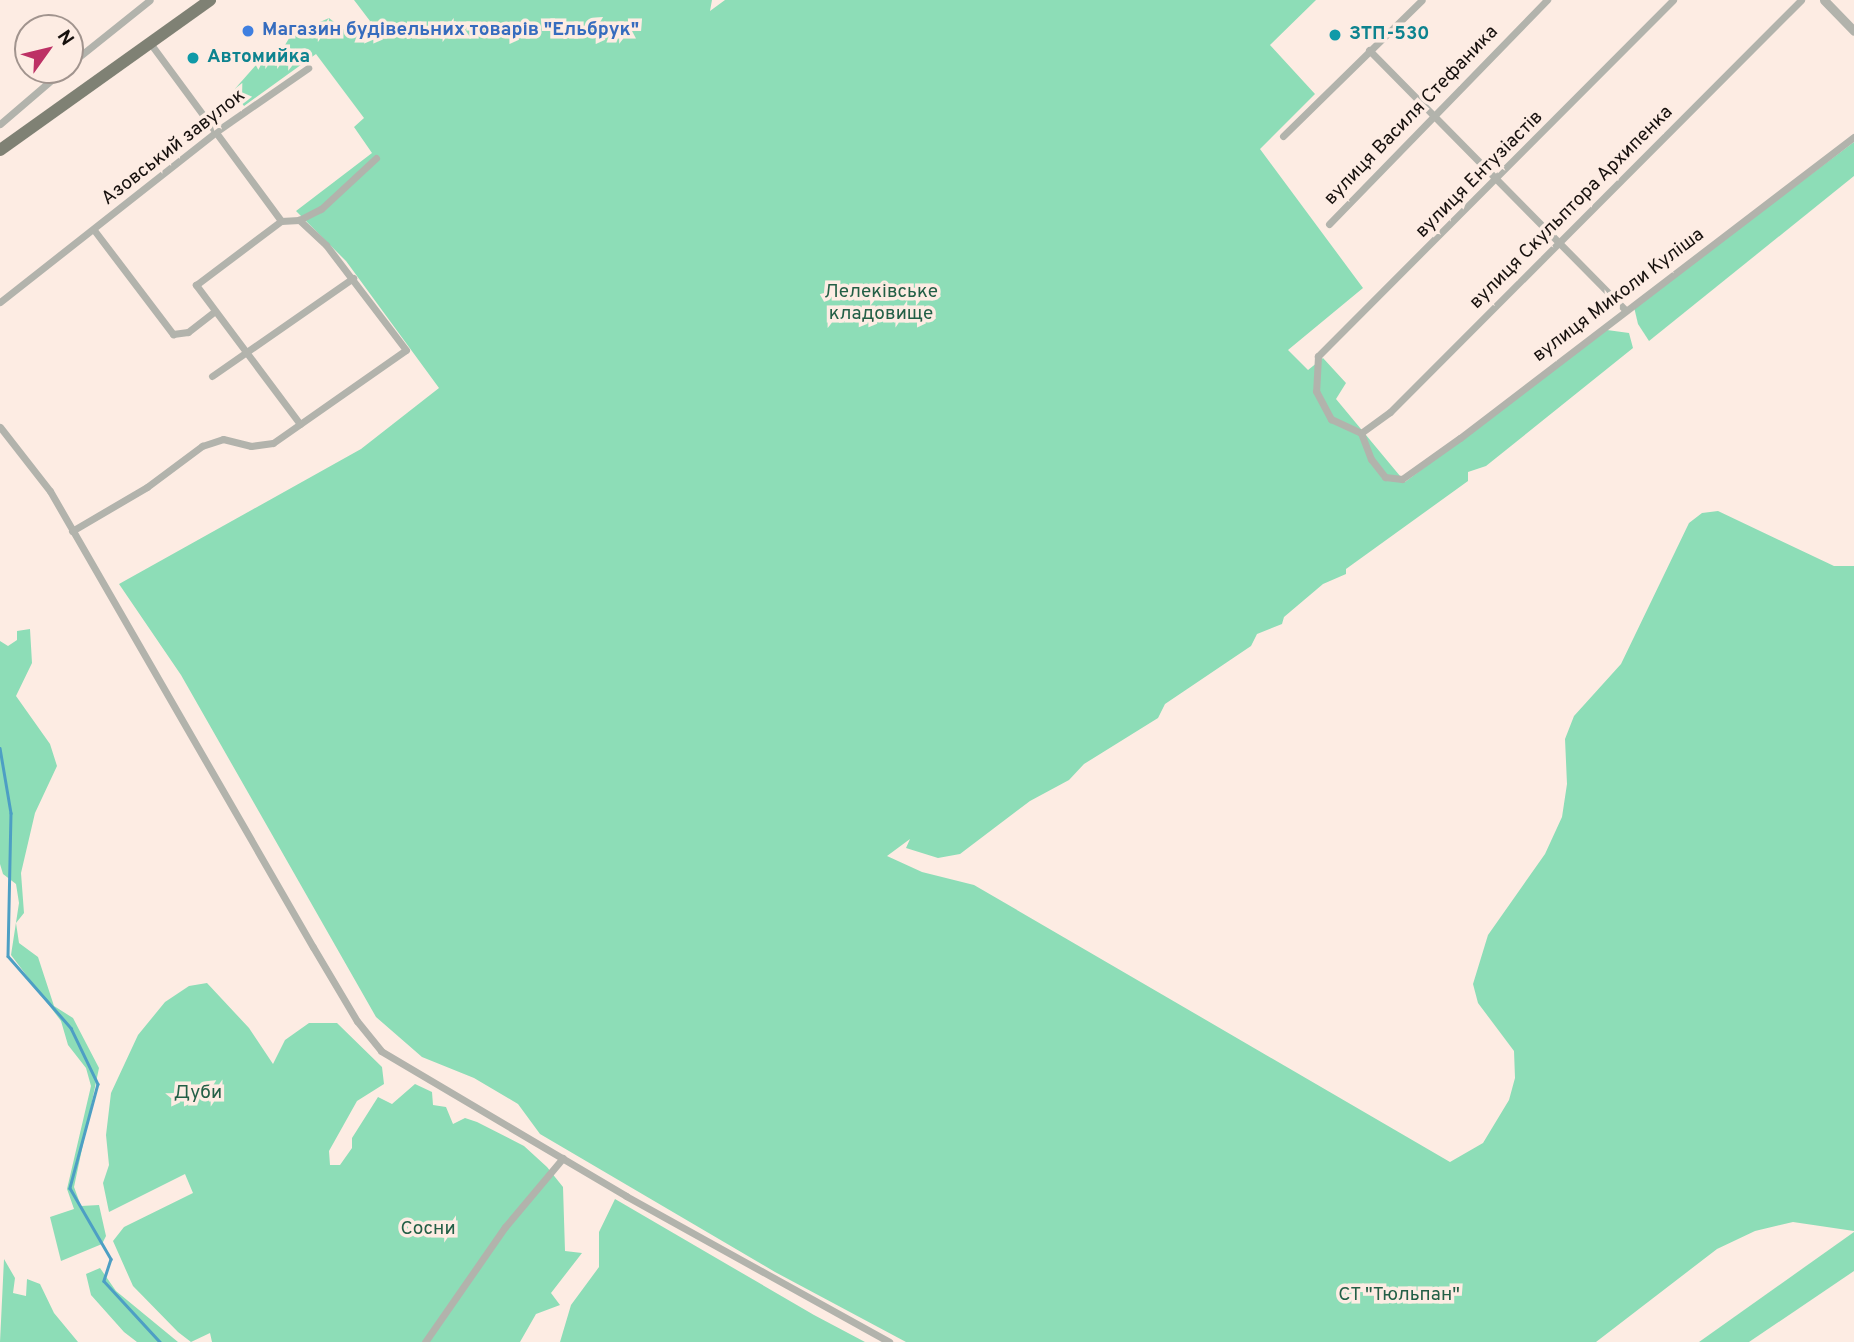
<!DOCTYPE html>
<html>
<head>
<meta charset="utf-8">
<style>
  body { margin:0 }
  #map { position:relative; width:1854px; height:1342px; overflow:hidden; background:#fdece3; font-family:Overpass,sans-serif }
  div>[style] { position:absolute }
  .green>* { inset:0; background:#8dddb7 }
  .stream>* { height:2.5px; margin:-1.25px; padding:0 1.25px; transform-origin:1.25px; border-radius:1.25px; background:#4d9fc4 }
  .minor>* { height:7px; margin:-3.5px; padding:0 3.5px; transform-origin:3.5px; border-radius:3.5px; background:#b2b3ac }
  .tertiary>* { height:9px; margin:-4.5px; padding:0 4.5px; transform-origin:4.5px; border-radius:4.5px; background:#b2b3ac }
  .primary>* { height:12px; margin:-6px; padding:0 6px; transform-origin:6px; border-radius:6px; background:#7f8174 }
  .dots>* { width:19px; height:19px; translate:-50% -50%; box-sizing:border-box; border:4px solid #fdece3; border-radius:50% }
  span { translate:-50% -50%; white-space:nowrap; text-align:center; line-height:1.15; -webkit-text-stroke:7px #fdece3; paint-order:stroke }
  .shop-label { font-size:19px; color:#366cbe; font-weight:700 }
  .left { translate:0 -50%; text-align:left }
  .culture-label { font-size:19px; color:#0d838f; font-weight:700 }
  .street-label { font-size:19px; color:#17110e }
  .park-label { font-size:19px; color:#235f46 }
  .north { position:absolute; left:14px; top:14px; width:70px; height:70px; box-sizing:border-box; background:#fdece3; border:2px solid #a1948e; border-radius:50%; rotate:56deg; font-size:19px; font-weight:700; line-height:28px; text-align:center; color:#17110e }
  .north::after { content:''; display:block; margin:auto; width:24px; height:32px; background:#bd3165; clip-path:polygon(50% 0,100% 100%,50% 72%,0 100%) }
</style>
</head>
<body>
<div id="map">
  <div class="green">
    <i style="clip-path:polygon(354px 0,712px 0,710px 11px,725px 0,1316px 0,1270px 45px,1315px 94px,1260px 149px,1363px 288px,1288px 350px,1308px 370px,1323px 358px,1346px 383px,1336px 399px,1405px 482px,1607px 330px,1629px 333px,1633px 348px,1486px 466px,1468px 472px,1468px 481px,1346px 569px,1346px 574px,1323px 584px,1284px 617px,1282px 624px,1257px 634px,1251px 646px,1165px 704px,1158px 718px,1084px 764px,1069px 780px,1030px 801px,960px 854px,938px 858px,906px 848px,910px 839px,887px 856px,922px 872px,974px 885px,1450px 1162px,1483px 1143px,1509px 1100px,1515px 1078px,1514px 1051px,1478px 1003px,1473px 984px,1488px 935px,1545px 854px,1562px 817px,1567px 784px,1565px 739px,1574px 716px,1621px 664px,1689px 523px,1702px 513px,1718px 511px,1834px 566px,1854px 566px,1854px 1231px,1793px 1222px,1755px 1231px,1717px 1249px,1596px 1342px,906px 1342px,775px 1272px,540px 1134px,518px 1104px,474px 1078px,422px 1057px,376px 1017px,181px 675px,119px 584px,361px 449px,439px 388px,346px 261px,296px 211px,372px 153px,354px 127px,364px 118px,316px 54px,244px 106px,233px 91px,256px 65px,282px 50px,291px 35px,329px 18px,352px 36px,370px 21px)"></i>
    <i style="clip-path:polygon(1854px 142px,1854px 176px,1649px 341px,1638px 324px,1634px 307px)"></i>
    <i style="clip-path:polygon(30px 629px,32px 663px,16px 696px,50px 744px,57px 766px,35px 813px,21px 873px,24px 913px,16px 923px,19px 943px,38px 957px,54px 1006px,73px 1018px,99px 1068px,74px 1187px,81px 1206px,99px 1205px,106px 1236px,102px 1244px,61px 1261px,50px 1217px,74px 1209px,67px 1189px,91px 1086px,86px 1068px,68px 1045px,61px 1021px,11px 955px,19px 903px,16px 884px,3px 874px,0 864px,0 641px,8px 646px,17px 640px,17px 631px)"></i>
    <i style="clip-path:polygon(207px 983px,249px 1028px,273px 1064px,285px 1040px,309px 1023px,337px 1023px,382px 1067px,384px 1084px,357px 1101px,329px 1151px,330px 1165px,340px 1165px,352px 1148px,352px 1138px,378px 1097px,392px 1104px,415px 1084px,432px 1092px,433px 1105px,446px 1107px,453px 1124px,465px 1118px,477px 1122px,524px 1146px,547px 1167px,563px 1187px,565px 1251px,582px 1253px,551px 1293px,560px 1305px,536px 1314px,520px 1342px,212px 1342px,210px 1333px,191px 1342px,178px 1332px,133px 1286px,113px 1241px,124px 1227px,193px 1193px,185px 1174px,109px 1212px,103px 1183px,109px 1165px,106px 1135px,111px 1093px,138px 1035px,165px 1002px,189px 986px)"></i>
    <i style="clip-path:polygon(615px 1199px,814px 1315px,865px 1342px,560px 1342px,571px 1305px,599px 1267px,599px 1232px)"></i>
    <i style="clip-path:polygon(1854px 1232px,1854px 1271px,1749px 1342px,1699px 1342px)"></i>
    <i style="clip-path:polygon(4px 1259px,15px 1278px,13px 1293px,26px 1296px,27px 1279px,40px 1284px,54px 1313px,78px 1342px,0 1342px)"></i>
    <i style="clip-path:polygon(100px 1268px,116px 1291px,178px 1342px,137px 1342px,124px 1332px,91px 1295px,86px 1274px)"></i>
  </div>
  <div class="stream">
    <i style="left:0;top:748px;width:66px;rotate:80.4deg"></i>
    <i style="left:11px;top:813px;width:143px;rotate:91.2deg"></i>
    <i style="left:8px;top:956px;width:96px;rotate:48.8deg"></i>
    <i style="left:71px;top:1028px;width:62px;rotate:64.3deg"></i>
    <i style="left:98px;top:1084px;width:108px;rotate:105.1deg"></i>
    <i style="left:70px;top:1188px;width:82px;rotate:60deg"></i>
    <i style="left:111px;top:1259px;width:23px;rotate:108deg"></i>
    <i style="left:104px;top:1281px;width:83px;rotate:47.4deg"></i>
  </div>
  <div class="minor">
    <i style="left:1673px;top:0;width:503px;rotate:134.92deg"></i>
    <i style="left:1318px;top:356px;width:35px;rotate:93deg"></i>
    <i style="left:1316px;top:391px;width:32px;rotate:62deg"></i>
    <i style="left:1331px;top:419px;width:33px;rotate:25deg"></i>
    <i style="left:1361px;top:433px;width:28px;rotate:69deg"></i>
    <i style="left:1371px;top:459px;width:23px;rotate:52deg"></i>
    <i style="left:1385px;top:477px;width:17px;rotate:7deg"></i>
    <i style="left:1402px;top:479px;width:71px;rotate:-35.3deg"></i>
    <i style="left:1460px;top:438px;width:496px;rotate:-37.4deg"></i>
    <i style="left:150px;top:43px;width:221px;rotate:53.6deg"></i>
    <i style="left:1369px;top:50px;width:365px;rotate:45.4deg"></i>
    <i style="left:70px;top:64px;width:102px;rotate:-38.7deg"></i>
    <i style="left:0;top:124px;width:83px;rotate:-40.6deg"></i>
    <i style="left:1283px;top:136px;width:194px;rotate:-44.4deg"></i>
    <i style="left:1329px;top:224px;width:313px;rotate:-45.8deg"></i>
    <i style="left:94px;top:230px;width:131px;rotate:52.8deg"></i>
    <i style="left:173px;top:334px;width:15px;rotate:-8deg"></i>
    <i style="left:188px;top:332px;width:31px;rotate:-38deg"></i>
    <i style="left:0;top:302px;width:276px;rotate:-38.2deg"></i>
    <i style="left:217px;top:131px;width:111px;rotate:-34.7deg"></i>
    <i style="left:212px;top:376px;width:172px;rotate:-34.8deg"></i>
    <i style="left:300px;top:424px;width:174px;rotate:-126.8deg"></i>
    <i style="left:196px;top:285px;width:106px;rotate:-37deg"></i>
    <i style="left:281px;top:221px;width:18px;rotate:-3deg"></i>
    <i style="left:299px;top:220px;width:25px;rotate:-27deg"></i>
    <i style="left:321px;top:209px;width:75px;rotate:-42.8deg"></i>
    <i style="left:0;top:427px;width:81px;rotate:52deg"></i>
    <i style="left:50px;top:491px;width:526px;rotate:60.03deg"></i>
    <i style="left:313px;top:947px;width:86px;rotate:59.3deg"></i>
    <i style="left:357px;top:1021px;width:38px;rotate:51deg"></i>
    <i style="left:381px;top:1051px;width:285px;rotate:30.6deg"></i>
    <i style="left:626px;top:1196px;width:301px;rotate:29deg"></i>
    <i style="left:1361px;top:433px;width:36px;rotate:-36deg"></i>
    <i style="left:1390px;top:412px;width:582px;rotate:-45.07deg"></i>
    <i style="left:72px;top:531px;width:87px;rotate:-30.4deg"></i>
    <i style="left:147px;top:487px;width:69px;rotate:-36.7deg"></i>
    <i style="left:202px;top:446px;width:22px;rotate:-18deg"></i>
    <i style="left:223px;top:439px;width:29px;rotate:14deg"></i>
    <i style="left:251px;top:446px;width:22px;rotate:-8deg"></i>
    <i style="left:273px;top:443px;width:162px;rotate:-35deg"></i>
    <i style="left:406px;top:350px;width:132px;rotate:-127.3deg"></i>
    <i style="left:326px;top:245px;width:37px;rotate:-137deg"></i>
    <i style="left:425px;top:1342px;width:140px;rotate:-55.2deg"></i>
    <i style="left:505px;top:1227px;width:90px;rotate:-50deg"></i>
  </div>
  <div class="tertiary">
    <i style="left:1824px;top:0;width:43px;rotate:45.9deg"></i>
  </div>
  <div class="primary">
    <i style="left:0;top:150px;width:258px;rotate:-35.5deg"></i>
  </div>
  <div class="dots">
    <i style="left:248px;top:31px;background:#3f7fe0"></i>
    <i style="left:1335px;top:35px;background:#0f9aa8"></i>
    <i style="left:193px;top:58px;background:#0f9aa8"></i>
  </div>
  <div class="shop-label">
    <span class="left" style="left:262px;top:31px">Магазин будівельних товарів "Ельбрук"</span>
  </div>
  <div class="culture-label">
    <span class="left" style="left:1349px;top:35px">ЗТП-530</span>
    <span class="left" style="left:207px;top:58px">Автомийка</span>
  </div>
  <div class="street-label">
    <span style="left:1412px;top:116px;rotate:-46deg">вулиця Василя Стефаника</span>
    <span style="left:174px;top:148px;rotate:-38deg">Азовський завулок</span>
    <span style="left:1480px;top:175px;rotate:-45deg">вулиця Ентузіастів</span>
    <span style="left:1572px;top:208px;rotate:-45deg">вулиця Скульптора Архипенка</span>
    <span style="left:1619px;top:296px;rotate:-37deg">вулиця Миколи Куліша</span>
  </div>
  <div class="park-label">
    <span style="left:881px;top:304px">Лелеківське<br>кладовище</span>
    <span style="left:198px;top:1094px">Дуби</span>
    <span style="left:428px;top:1230px">Сосни</span>
    <span style="left:1399px;top:1296px">СТ "Тюльпан"</span>
  </div>
  <div class="north">N</div>
</div>
</body>
</html>
